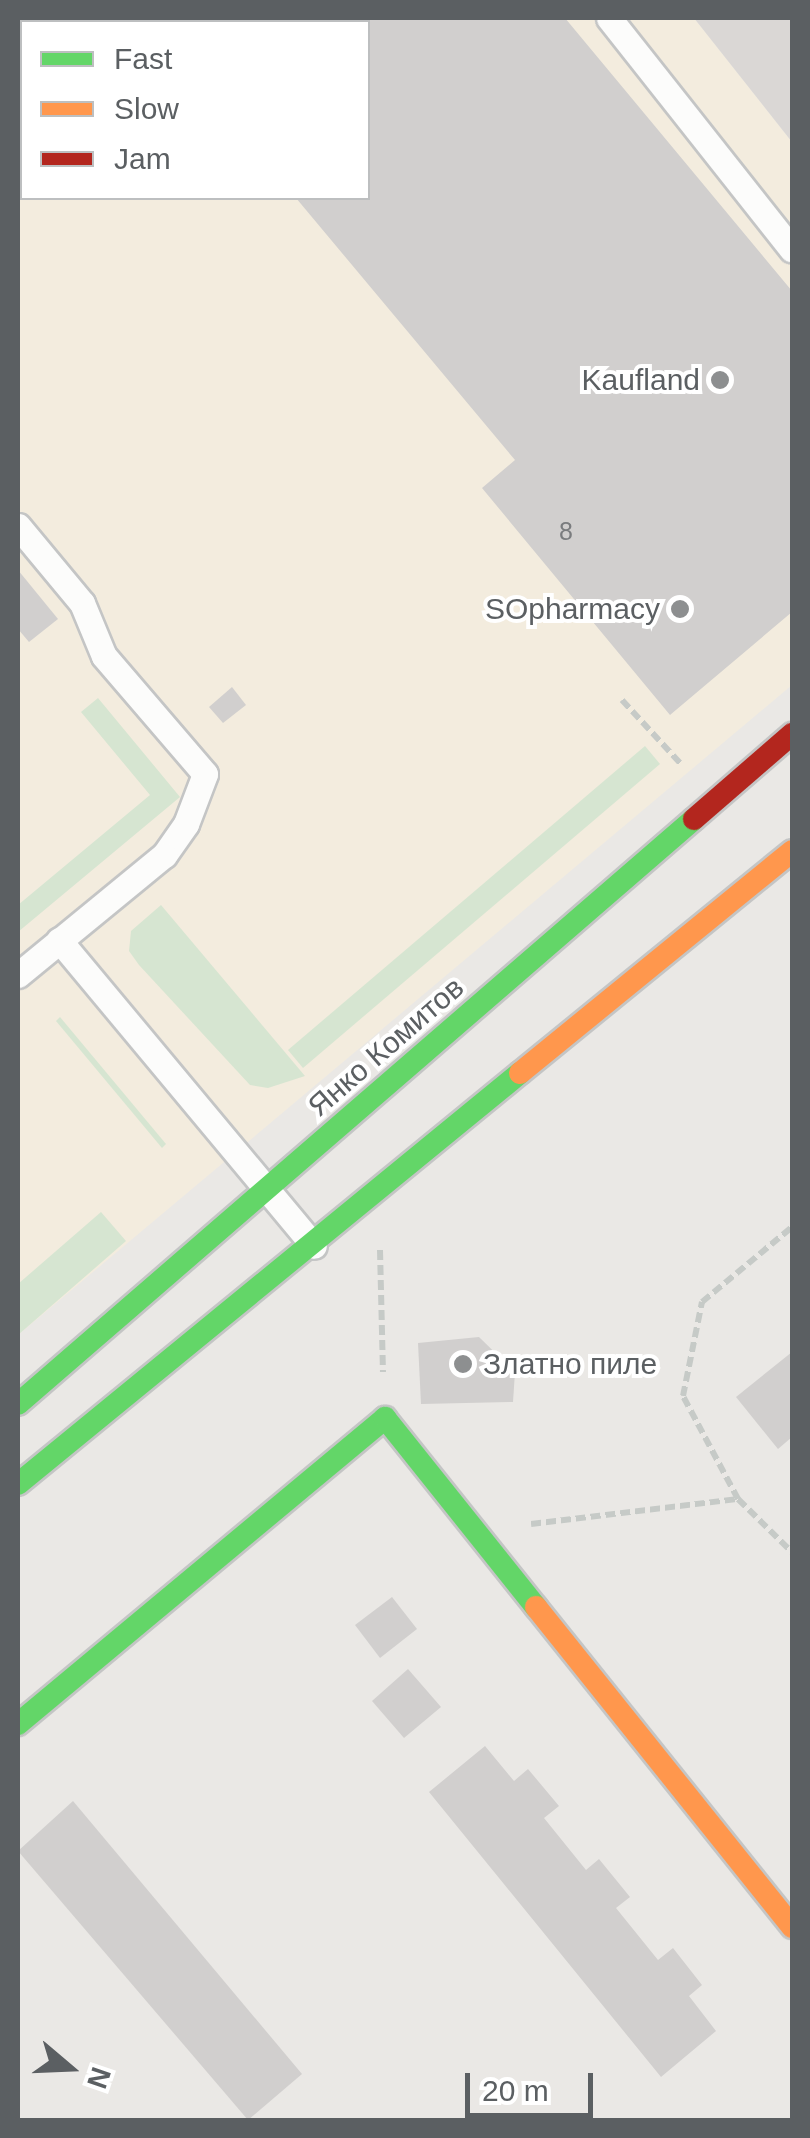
<!DOCTYPE html>
<html>
<head>
<meta charset="utf-8">
<style>
  body { margin:0 }
  #map { position:relative; width:810px; height:2138px; overflow:hidden; background:#eae8e5; font-family:Helvetica,sans-serif }
  div>[style] { position:absolute }
  .commercial>* { inset:0; background:#f3ecde }
  .industrial>* { inset:0; background:#dad7d5 }
  .green>* { inset:0; background:#d6e5d1 }
  .building>* { inset:0; background:#d1cfce }
  .path>* { height:6px; margin-top:-3px; transform-origin:0; background:repeating-linear-gradient(90deg,#c6cac7 0 10px,transparent 0 15px) }
  .roads { filter:drop-shadow(2px 0 #c4c5c5) drop-shadow(-2px 0 #c4c5c5) drop-shadow(0 2px #c4c5c5) drop-shadow(0 -2px #c4c5c5) }
  .lane>* { height:25px; margin:-12.5px; padding:0 12.5px; transform-origin:12.5px; border-radius:12.5px; background:#fcfcfb }
  .fast>* { height:22px; margin:-11px; padding:0 11px; transform-origin:11px; border-radius:11px; background:#63d668 }
  .slow>* { height:22px; margin:-11px; padding:0 11px; transform-origin:11px; border-radius:11px; background:#ff974d }
  .jam>* { height:22px; margin:-11px; padding:0 11px; transform-origin:11px; border-radius:11px; background:#b3261e }
  .dots>* { width:28px; height:28px; translate:-50% -50%; box-sizing:border-box; border:5px solid #fff; border-radius:50% }
  span { translate:-50% -50%; white-space:nowrap; text-align:center; line-height:1.15; -webkit-text-stroke:8px #fff; paint-order:stroke }
  .number-label { font-size:25px; color:#7a7c7e }
  .number-label span { -webkit-text-stroke-width:0 }
  .poi-label { font-size:30px; color:#5b5f62 }
  .right { translate:-100% -50%; text-align:right }
  .left { translate:0 -50%; text-align:left }
  .street-label { font-size:30px; color:#5b5f62 }
  .frame { position:absolute; inset:0; border:20px solid #5b5f62; pointer-events:none }
  .legend { position:absolute; left:20px; top:20px; width:350px; height:180px; box-sizing:border-box; background:#fff; border:2px solid #bdbfc0; margin:0; padding:12px 18px; list-style:none; font-size:30px; color:#5b5f62 }
  .legend li { display:flex; align-items:center; gap:20px; height:50px }
  .legend b { width:50px; border:2px solid #bdbfc0 }
  .north { position:absolute; left:20px; top:2018px; width:100px; height:100px; -webkit-text-stroke:8px #fff; paint-order:stroke; rotate:109deg; font-size:28px; font-weight:700; line-height:40px; text-align:center; color:#5b5f62 }
  .north::after { content:''; display:block; margin:auto; width:35px; height:45px; background:#5b5f62; clip-path:polygon(50% 0,100% 100%,50% 72%,0 100%) }
  .scale { position:absolute; left:465px; top:2073px; width:128px; height:45px; box-sizing:border-box; border:5px solid #5b5f62; border-top:0; padding-left:12px; font-size:30px; line-height:35px; white-space:nowrap; color:#5b5f62; -webkit-text-stroke:8px #fff; paint-order:stroke }
</style>
</head>
<body>
<div id="map">
  <div class="commercial">
    <i style="clip-path:polygon(evenodd,18px 18px,694px 18px,792px 142px,792px 685px,18px 1335px,18px 18px,22px 22px,368px 22px,368px 198px,22px 198px,22px 22px)"></i>
  </div>
  <div class="industrial">
    <i style="clip-path:polygon(694px 18px,792px 18px,792px 142px)"></i>
  </div>
  <div class="green">
    <i style="clip-path:polygon(98px 698px,180px 797px,18px 932px,18px 905px,150px 795px,81px 712px)"></i>
    <i style="clip-path:polygon(645px 746px,660px 764px,303px 1068px,288px 1050px)"></i>
    <i style="clip-path:polygon(161px 905px,305px 1076px,268px 1088px,250px 1085px,139px 965px,129px 951px,131px 931px)"></i>
    <i style="clip-path:polygon(60px 1017px,166px 1144px,162px 1148px,56px 1021px)"></i>
    <i style="clip-path:polygon(101px 1212px,126px 1241px,18px 1335px,18px 1284px)"></i>
  </div>
  <div class="building">
    <i style="clip-path:polygon(18px 18px,40px 22px,22px 22px,18px 168px)"></i>
    <i style="clip-path:polygon(146px 18px,565px 18px,792px 291px,792px 612px,670px 715px,482px 488px,515px 460px,296px 198px,368px 198px,368px 22px)"></i>
    <i style="clip-path:polygon(18px 570px,58px 619px,29px 642px,18px 629px)"></i>
    <i style="clip-path:polygon(232px 687px,246px 705px,223px 723px,209px 707px)"></i>
    <i style="clip-path:polygon(479px 1337px,515px 1372px,513px 1402px,421px 1404px,418px 1343px)"></i>
    <i style="clip-path:polygon(792px 1352px,792px 1437px,778px 1449px,736px 1397px)"></i>
    <i style="clip-path:polygon(392px 1597px,417px 1629px,380px 1658px,355px 1625px)"></i>
    <i style="clip-path:polygon(408px 1669px,441px 1707px,404px 1738px,372px 1701px)"></i>
    <i style="clip-path:polygon(485px 1746px,514px 1781px,528px 1769px,559px 1806px,544px 1818px,586px 1870px,599px 1859px,630px 1897px,616px 1908px,658px 1960px,673px 1948px,702px 1985px,689px 1996px,716px 2031px,661px 2077px,429px 1792px)"></i>
    <i style="clip-path:polygon(73px 1801px,302px 2074px,248px 2120px,18px 1851px)"></i>
  </div>
  <div class="path">
    <i style="left:622px;top:700px;width:88px;rotate:47.3deg"></i>
    <i style="left:380px;top:1250px;width:122px;rotate:88.6deg"></i>
    <i style="left:738px;top:1499px;width:117px;rotate:-118.1deg"></i>
    <i style="left:683px;top:1396px;width:96px;rotate:-78.6deg"></i>
    <i style="left:702px;top:1302px;width:117px;rotate:-39.8deg"></i>
    <i style="left:531px;top:1524px;width:209px;rotate:-6.9deg"></i>
    <i style="left:738px;top:1499px;width:76px;rotate:44.5deg"></i>
  </div>
  <div class="roads">
    <div class="lane">
      <i style="left:609px;top:18px;width:295px;rotate:51.7deg"></i>
      <i style="left:18px;top:526px;width:100px;rotate:50.3deg"></i>
      <i style="left:82px;top:603px;width:57px;rotate:67.5deg"></i>
      <i style="left:104px;top:656px;width:155px;rotate:49.4deg"></i>
      <i style="left:205px;top:774px;width:53px;rotate:110.8deg"></i>
      <i style="left:186px;top:824px;width:38px;rotate:125deg"></i>
      <i style="left:164px;top:855px;width:189px;rotate:140.6deg"></i>
      <i style="left:59px;top:940px;width:398px;rotate:50.2deg"></i>
    </div>
    <div class="fast">
      <i style="left:18px;top:1404px;width:894px;rotate:-40.87deg"></i>
      <i style="left:18px;top:1484px;width:649px;rotate:-39.31deg"></i>
      <i style="left:18px;top:1724px;width:478px;rotate:-39.8deg"></i>
      <i style="left:385px;top:1418px;width:242px;rotate:51.4deg"></i>
    </div>
    <div class="slow">
      <i style="left:520px;top:1073px;width:351px;rotate:-39.2deg"></i>
      <i style="left:536px;top:1607px;width:410px;rotate:51.3deg"></i>
    </div>
    <div class="jam">
      <i style="left:694px;top:819px;width:130px;rotate:-40.9deg"></i>
    </div>
  </div>
  <div class="dots">
    <i style="left:720px;top:380px;background:#8d8f90"></i>
    <i style="left:680px;top:609px;background:#8d8f90"></i>
    <i style="left:463px;top:1364px;background:#8d8f90"></i>
  </div>
  <div class="number-label">
    <span style="left:566px;top:531px">8</span>
  </div>
  <div class="poi-label">
    <span class="right" style="left:700px;top:380px">Kaufland</span>
    <span class="right" style="left:660px;top:609px">SOpharmacy</span>
    <span class="left" style="left:483px;top:1364px">Златно пиле</span>
  </div>
  <div class="street-label">
    <span style="left:386px;top:1047px;rotate:-41deg">Янко Комитов</span>
  </div>
  <div class="frame"></div>
  <ul class="legend">
  <li><b style="height:12px;background:#63d668"></b>Fast</li>
  <li><b style="height:12px;background:#ff974d"></b>Slow</li>
  <li><b style="height:12px;background:#b3261e"></b>Jam</li>
  </ul>
  <div class="north">N</div>
  <div class="scale">20 m</div>
</div>
</body>
</html>
